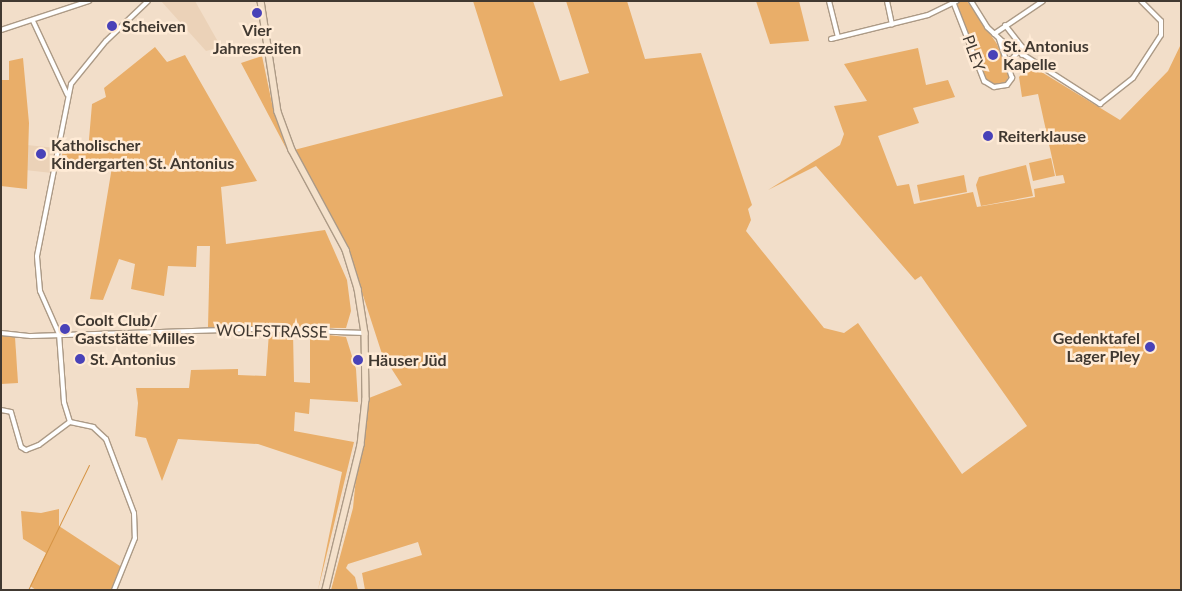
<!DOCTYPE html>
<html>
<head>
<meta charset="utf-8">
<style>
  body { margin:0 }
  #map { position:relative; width:1182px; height:591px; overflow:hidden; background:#f2dec9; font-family:Lato,sans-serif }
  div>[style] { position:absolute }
  .built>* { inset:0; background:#ebd2b8 }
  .green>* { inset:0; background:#e9ae69 }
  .stream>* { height:1px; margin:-0.5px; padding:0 0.5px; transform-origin:0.5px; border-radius:0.5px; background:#d59445 }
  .roads { filter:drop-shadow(1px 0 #ac9a86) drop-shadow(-1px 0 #ac9a86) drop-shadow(0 1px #ac9a86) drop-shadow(0 -1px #ac9a86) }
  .street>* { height:4px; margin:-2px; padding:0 2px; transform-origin:2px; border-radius:2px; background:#fff }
  .secondary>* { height:5.5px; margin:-2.75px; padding:0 2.75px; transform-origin:2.75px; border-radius:2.75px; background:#f4e1cb }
  .dots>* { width:14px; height:14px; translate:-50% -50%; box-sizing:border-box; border:2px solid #ffebd6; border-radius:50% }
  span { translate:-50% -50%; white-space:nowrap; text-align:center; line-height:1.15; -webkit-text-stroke:5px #ffebd6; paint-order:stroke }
  .poi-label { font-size:16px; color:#413931; font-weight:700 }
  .left { translate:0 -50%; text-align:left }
  .right { translate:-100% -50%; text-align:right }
  .street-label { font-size:16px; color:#413931 }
  .frame { position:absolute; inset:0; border:2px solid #413931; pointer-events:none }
</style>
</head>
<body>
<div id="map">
  <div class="built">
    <i style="clip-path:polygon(161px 1px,195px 1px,221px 47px,206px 51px)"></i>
    <i style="clip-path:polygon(27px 145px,56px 148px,52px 173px,25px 170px)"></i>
  </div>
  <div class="green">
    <i style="clip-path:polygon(473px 1px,533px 1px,560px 81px,589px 73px,566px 1px,627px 1px,645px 59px,701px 53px,752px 205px,748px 209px,751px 220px,746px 231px,824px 328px,844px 333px,858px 323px,962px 474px,1027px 426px,921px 276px,915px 280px,816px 166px,768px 190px,840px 145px,844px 134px,834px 106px,867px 101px,844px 64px,918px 48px,926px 85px,948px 80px,955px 97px,913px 108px,919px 123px,878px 136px,897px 186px,909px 184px,914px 204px,973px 192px,977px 207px,1035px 197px,1034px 189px,1065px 183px,1063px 175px,1056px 176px,1038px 94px,1022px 97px,1019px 77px,1030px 65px,1120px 120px,1168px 71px,1181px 44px,1181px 590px,365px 590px,362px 573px,422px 555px,418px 542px,348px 564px,346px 568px,355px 577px,358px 590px,331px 590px,353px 508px,358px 457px,369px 398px,402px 385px,382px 354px,348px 249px,294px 150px,503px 96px)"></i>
    <i style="clip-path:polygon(756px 1px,799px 1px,809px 41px,770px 44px)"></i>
    <i style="clip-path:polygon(960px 1px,967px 1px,997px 44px,1009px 75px,1005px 84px,994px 86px,986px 79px,957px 6px)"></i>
    <i style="clip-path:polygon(155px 47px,167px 62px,185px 55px,257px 181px,221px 187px,226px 244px,325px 230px,347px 280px,351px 311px,346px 328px,208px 327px,210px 246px,197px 246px,196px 267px,168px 266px,164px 296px,131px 289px,135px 264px,119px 259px,103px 300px,90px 299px,113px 161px,61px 160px,63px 151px,88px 151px,92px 104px,106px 97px,104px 88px)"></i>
    <i style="clip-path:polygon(262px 56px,274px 113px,287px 150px,241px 63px)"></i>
    <i style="clip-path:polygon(23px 58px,29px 123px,27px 189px,1px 186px,1px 80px,9px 80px,9px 61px)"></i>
    <i style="clip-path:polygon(1051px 158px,1055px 176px,1033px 181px,1029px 163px)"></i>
    <i style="clip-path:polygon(1026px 165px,1033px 196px,981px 206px,976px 185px,979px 177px)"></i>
    <i style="clip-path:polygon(964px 175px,967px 192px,920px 201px,917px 185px)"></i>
    <i style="clip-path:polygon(269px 332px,293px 332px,294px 382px,310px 383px,310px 333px,346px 337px,356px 369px,358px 402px,310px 399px,309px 414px,295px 412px,294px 431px,354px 442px,318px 590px,342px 472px,258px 444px,178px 439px,162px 481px,146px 438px,135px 436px,138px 403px,136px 388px,189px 388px,191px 370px,238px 369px,238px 375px,266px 376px)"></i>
    <i style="clip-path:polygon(1px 335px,15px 337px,18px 383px,1px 384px)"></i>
    <i style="clip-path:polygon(59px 509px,59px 526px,123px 568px,113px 590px,36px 590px,30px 586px,46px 553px,23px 539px,21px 511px,41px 513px)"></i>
  </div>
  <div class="stream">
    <i style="left:28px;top:590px;width:139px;rotate:-64deg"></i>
  </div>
  <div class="roads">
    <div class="street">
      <i style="left:829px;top:1px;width:37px;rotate:76deg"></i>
      <i style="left:887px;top:1px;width:24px;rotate:78deg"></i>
      <i style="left:971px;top:1px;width:31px;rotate:58deg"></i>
      <i style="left:987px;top:27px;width:21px;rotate:43deg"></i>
      <i style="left:1002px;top:41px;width:117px;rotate:32.7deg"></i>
      <i style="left:1100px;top:104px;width:42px;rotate:-38.2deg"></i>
      <i style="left:1133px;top:78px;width:51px;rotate:-56.9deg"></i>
      <i style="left:1161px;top:35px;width:14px;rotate:-90deg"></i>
      <i style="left:1161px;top:21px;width:28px;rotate:-135deg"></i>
      <i style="left:954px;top:4px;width:83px;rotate:68.7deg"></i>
      <i style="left:984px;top:81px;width:12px;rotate:31deg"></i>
      <i style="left:994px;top:87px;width:13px;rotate:-9deg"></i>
      <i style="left:1007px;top:85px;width:9px;rotate:-54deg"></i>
      <i style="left:1012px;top:78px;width:41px;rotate:-108.4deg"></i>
      <i style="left:33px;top:21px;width:81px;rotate:65deg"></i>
      <i style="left:1005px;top:25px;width:28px;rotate:52deg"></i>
      <i style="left:1022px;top:47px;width:8px;rotate:90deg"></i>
      <i style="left:1px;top:30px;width:93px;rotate:-18.2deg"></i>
      <i style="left:994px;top:34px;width:59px;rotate:-34deg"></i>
      <i style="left:831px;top:39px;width:100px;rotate:-13.9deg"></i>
      <i style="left:928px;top:15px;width:32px;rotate:-26deg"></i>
      <i style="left:1006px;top:59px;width:6px"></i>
      <i style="left:1012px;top:59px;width:8px;rotate:-50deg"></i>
      <i style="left:1px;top:333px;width:30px;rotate:6deg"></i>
      <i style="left:31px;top:336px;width:218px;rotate:-1.8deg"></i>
      <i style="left:249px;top:329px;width:116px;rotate:2deg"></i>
      <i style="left:1px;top:410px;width:10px;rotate:11deg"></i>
      <i style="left:11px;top:412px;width:36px;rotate:74deg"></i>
      <i style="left:21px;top:447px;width:6px;rotate:31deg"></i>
      <i style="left:26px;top:450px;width:14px;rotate:-21deg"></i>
      <i style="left:39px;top:445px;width:39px;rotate:-37deg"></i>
      <i style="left:70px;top:422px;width:21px;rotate:-107deg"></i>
      <i style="left:64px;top:402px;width:68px;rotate:-94.2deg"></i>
      <i style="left:59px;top:334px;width:47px;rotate:-113.8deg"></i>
      <i style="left:40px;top:291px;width:35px;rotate:-95deg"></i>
      <i style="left:37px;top:256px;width:175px;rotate:-78.8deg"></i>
      <i style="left:71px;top:84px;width:55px;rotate:-50.9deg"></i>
      <i style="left:106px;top:41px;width:58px;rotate:-43.6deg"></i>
      <i style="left:70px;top:422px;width:24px;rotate:12deg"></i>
      <i style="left:93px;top:427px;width:18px;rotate:43deg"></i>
      <i style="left:106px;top:439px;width:79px;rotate:69.3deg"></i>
      <i style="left:134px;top:513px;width:25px;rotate:88deg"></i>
      <i style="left:135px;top:538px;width:56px;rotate:112deg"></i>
    </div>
    <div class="secondary">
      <i style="left:261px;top:1px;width:112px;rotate:81.3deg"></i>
      <i style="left:278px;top:112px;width:40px;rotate:69.8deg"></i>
      <i style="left:292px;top:150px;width:114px;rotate:61.6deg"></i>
      <i style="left:346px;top:250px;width:41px;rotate:72.9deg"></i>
      <i style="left:358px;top:289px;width:45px;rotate:81deg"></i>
      <i style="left:365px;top:333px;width:66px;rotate:89.1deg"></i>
      <i style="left:366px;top:399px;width:46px;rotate:96.2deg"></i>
      <i style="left:361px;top:445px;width:149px;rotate:103.6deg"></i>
    </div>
  </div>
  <div class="dots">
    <i style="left:257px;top:13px;background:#4942b8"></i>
    <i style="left:112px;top:26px;background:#4942b8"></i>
    <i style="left:993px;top:55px;background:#4942b8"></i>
    <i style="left:988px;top:136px;background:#4942b8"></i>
    <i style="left:41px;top:154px;background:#4942b8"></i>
    <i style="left:65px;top:329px;background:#4942b8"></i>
    <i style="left:1150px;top:347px;background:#4942b8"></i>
    <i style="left:80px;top:359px;background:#4942b8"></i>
    <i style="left:358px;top:360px;background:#4942b8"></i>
  </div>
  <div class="poi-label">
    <span class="left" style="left:122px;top:26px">Scheiven</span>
    <span style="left:257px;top:39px">Vier<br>Jahreszeiten</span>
    <span class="left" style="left:1003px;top:55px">St. Antonius<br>Kapelle</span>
    <span class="left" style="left:998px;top:136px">Reiterklause</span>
    <span class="left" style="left:51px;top:154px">Katholischer<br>Kindergarten St. Antonius</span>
    <span class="left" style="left:75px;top:329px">Coolt Club/<br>Gaststätte Milles</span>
    <span class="right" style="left:1140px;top:347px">Gedenktafel<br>Lager Pley</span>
    <span class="left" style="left:90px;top:359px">St. Antonius</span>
    <span class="left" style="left:368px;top:360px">Häuser Jüd</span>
  </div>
  <div class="street-label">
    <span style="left:974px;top:53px;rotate:70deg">PLEY</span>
    <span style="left:272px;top:331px;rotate:1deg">WOLFSTRASSE</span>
  </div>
  <div class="frame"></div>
</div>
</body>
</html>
